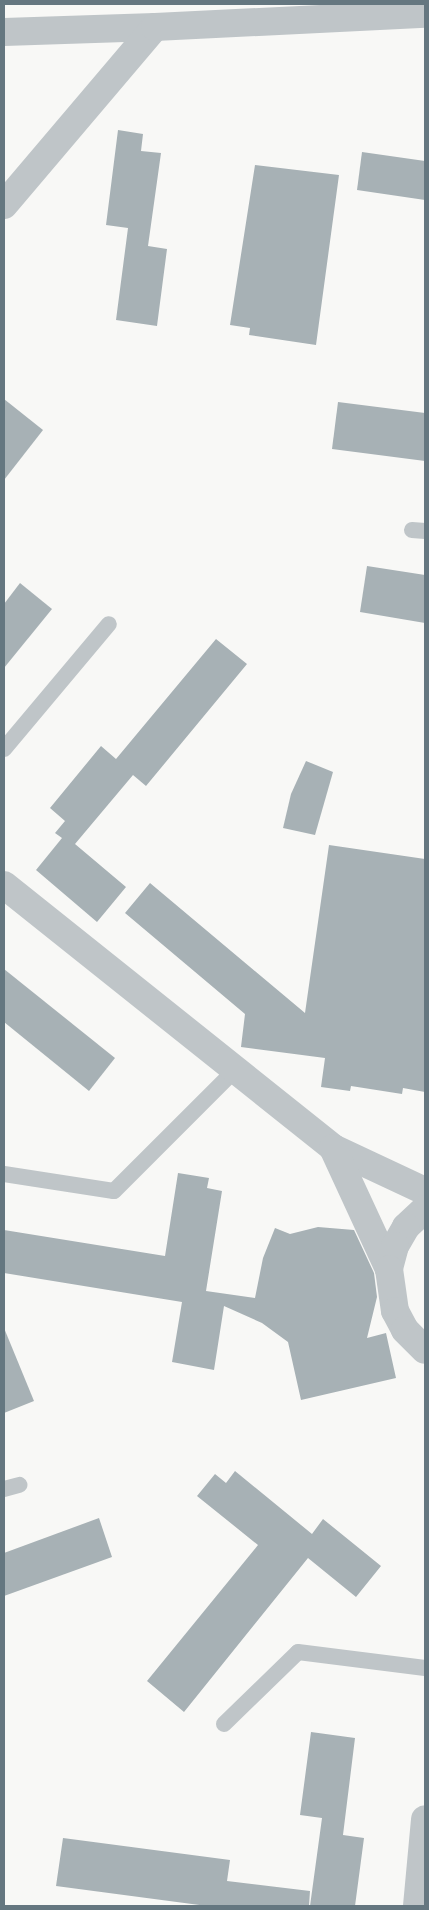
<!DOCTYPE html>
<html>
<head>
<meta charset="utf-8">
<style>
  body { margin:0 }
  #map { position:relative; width:429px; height:1910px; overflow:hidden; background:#f8f8f6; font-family:"PT Sans",sans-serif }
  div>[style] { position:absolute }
  .building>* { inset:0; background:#a7b1b5 }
  .service>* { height:16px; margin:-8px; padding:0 8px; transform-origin:8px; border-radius:8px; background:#bfc5c8 }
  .minor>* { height:28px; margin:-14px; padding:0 14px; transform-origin:14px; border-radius:14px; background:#bfc5c8 }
  .tertiary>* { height:28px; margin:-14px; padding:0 14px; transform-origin:14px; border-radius:14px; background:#bfc5c8 }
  span { translate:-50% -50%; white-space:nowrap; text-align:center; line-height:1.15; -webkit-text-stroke:5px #fff; paint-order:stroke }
  .frame { position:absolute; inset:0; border:5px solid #657780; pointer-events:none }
</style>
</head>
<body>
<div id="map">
  <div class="building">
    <i style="clip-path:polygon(118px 130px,143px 134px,141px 151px,161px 153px,148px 246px,167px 249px,157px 326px,116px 320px,128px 228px,106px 225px)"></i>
    <i style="clip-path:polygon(362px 152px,425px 161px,425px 200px,357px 190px)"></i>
    <i style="clip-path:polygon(255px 165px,339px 175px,316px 345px,249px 335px,250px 328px,230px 325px)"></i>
    <i style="clip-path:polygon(4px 399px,43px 430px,4px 480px)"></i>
    <i style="clip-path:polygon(338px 402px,425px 413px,425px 461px,332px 449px)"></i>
    <i style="clip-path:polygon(367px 566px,425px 575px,425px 623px,360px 612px)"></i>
    <i style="clip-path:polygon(20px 583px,52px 609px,4px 668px,4px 604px)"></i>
    <i style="clip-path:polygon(216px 639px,247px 664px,146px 786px,133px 775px,75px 844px,126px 887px,97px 922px,36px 870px,62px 838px,55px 833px,65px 821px,50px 808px,101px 746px,116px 759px)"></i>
    <i style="clip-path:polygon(306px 761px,333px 772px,315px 835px,283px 828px,291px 794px)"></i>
    <i style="clip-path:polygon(329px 845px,425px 859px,425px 1092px,403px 1088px,402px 1094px,351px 1086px,350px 1091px,321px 1087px,325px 1058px,241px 1047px,245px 1014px,125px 913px,150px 883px,305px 1013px)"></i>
    <i style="clip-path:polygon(4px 969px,115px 1058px,89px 1091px,4px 1022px)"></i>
    <i style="clip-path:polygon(178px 1173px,209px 1178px,207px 1188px,222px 1191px,206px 1291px,255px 1298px,263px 1258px,275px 1228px,290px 1234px,318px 1227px,354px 1230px,374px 1273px,377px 1297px,367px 1338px,386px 1333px,396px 1378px,301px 1400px,288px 1342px,262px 1323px,224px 1306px,214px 1370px,172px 1362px,182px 1302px,4px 1273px,4px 1230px,165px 1256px)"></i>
    <i style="clip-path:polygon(4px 1328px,34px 1401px,4px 1413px)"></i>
    <i style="clip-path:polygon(235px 1471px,312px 1534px,323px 1519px,381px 1566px,356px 1597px,308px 1558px,184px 1712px,147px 1681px,258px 1545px,197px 1496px,215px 1474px,226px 1483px)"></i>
    <i style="clip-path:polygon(99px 1518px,112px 1557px,4px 1596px,4px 1553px)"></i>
    <i style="clip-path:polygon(311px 1732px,355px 1738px,343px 1835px,364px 1838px,355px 1906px,310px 1906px,322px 1818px,300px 1815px)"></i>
    <i style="clip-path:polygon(63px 1838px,230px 1860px,227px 1881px,310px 1891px,309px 1906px,207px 1906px,56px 1886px)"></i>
  </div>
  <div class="service">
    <i style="left:412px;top:530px;width:13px;rotate:4deg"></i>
    <i style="left:4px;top:749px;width:163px;rotate:-50deg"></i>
    <i style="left:4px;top:1174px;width:111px;rotate:8.8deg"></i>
    <i style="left:114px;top:1191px;width:171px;rotate:-45deg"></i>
    <i style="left:4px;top:1489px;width:16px;rotate:-15deg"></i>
    <i style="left:224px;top:1724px;width:103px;rotate:-44.2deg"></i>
    <i style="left:298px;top:1652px;width:128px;rotate:7.2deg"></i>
  </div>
  <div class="minor">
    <i style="left:4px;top:32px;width:151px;rotate:-1.9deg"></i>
    <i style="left:4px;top:205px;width:233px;rotate:-49.7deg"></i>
    <i style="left:155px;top:27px;width:270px;rotate:-2.8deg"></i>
    <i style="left:4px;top:885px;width:421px;rotate:38.6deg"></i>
    <i style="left:333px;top:1148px;width:102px;rotate:25.1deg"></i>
    <i style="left:333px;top:1148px;width:133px;rotate:65.2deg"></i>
    <i style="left:417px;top:1906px;width:87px;rotate:-84.7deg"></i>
  </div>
  <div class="tertiary">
    <i style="left:425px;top:1209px;width:26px;rotate:137deg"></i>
    <i style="left:406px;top:1227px;width:22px;rotate:120deg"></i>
    <i style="left:395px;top:1246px;width:24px;rotate:105deg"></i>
    <i style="left:389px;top:1269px;width:42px;rotate:81.9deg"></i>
    <i style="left:395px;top:1311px;width:21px;rotate:62deg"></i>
    <i style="left:405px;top:1330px;width:28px;rotate:45deg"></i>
  </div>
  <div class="frame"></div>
</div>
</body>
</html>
